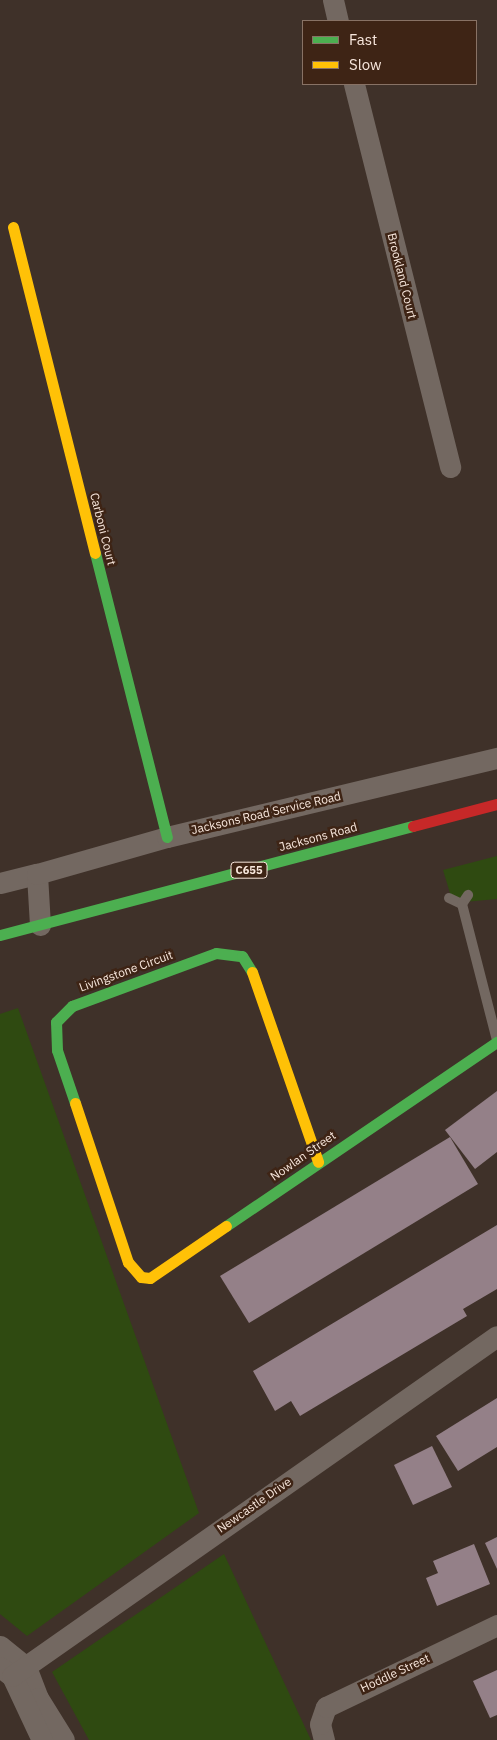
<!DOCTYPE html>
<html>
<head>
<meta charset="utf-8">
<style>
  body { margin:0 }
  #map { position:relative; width:497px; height:1740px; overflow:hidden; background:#3f3129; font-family:"IBM Plex Sans",sans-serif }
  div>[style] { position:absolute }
  .green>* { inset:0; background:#2f4a11 }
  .building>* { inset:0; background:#948088 }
  .lane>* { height:10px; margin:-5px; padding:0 5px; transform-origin:5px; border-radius:5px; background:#736861 }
  .street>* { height:21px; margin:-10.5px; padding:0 10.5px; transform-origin:10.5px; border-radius:10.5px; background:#736861 }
  .fast>* { height:11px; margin:-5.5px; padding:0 5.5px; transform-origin:5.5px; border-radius:5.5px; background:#4caf50 }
  .slow>* { height:11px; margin:-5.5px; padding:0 5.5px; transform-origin:5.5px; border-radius:5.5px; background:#ffc107 }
  .jam>* { height:11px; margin:-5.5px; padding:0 5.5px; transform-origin:5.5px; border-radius:5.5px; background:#c62828 }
  span { translate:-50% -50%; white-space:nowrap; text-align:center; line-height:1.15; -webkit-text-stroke:5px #3e2415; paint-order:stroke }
  .shield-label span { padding:1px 4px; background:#3e2415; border:1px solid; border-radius:4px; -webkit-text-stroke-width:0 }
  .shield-label { font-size:11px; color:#f8e7dd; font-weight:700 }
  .street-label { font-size:12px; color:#f8e7dd }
  .legend { position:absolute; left:302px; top:20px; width:175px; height:65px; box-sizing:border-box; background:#3e2415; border:1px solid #887265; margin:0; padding:6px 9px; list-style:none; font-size:15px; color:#f8e7dd }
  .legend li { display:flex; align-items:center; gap:10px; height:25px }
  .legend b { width:25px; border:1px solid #887265 }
</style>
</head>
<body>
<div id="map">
  <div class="green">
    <i style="clip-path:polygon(497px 856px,497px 899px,453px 903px,443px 870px)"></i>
    <i style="clip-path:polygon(18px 1008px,199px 1513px,27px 1636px,0 1614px,0 1014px)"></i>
    <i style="clip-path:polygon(224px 1554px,311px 1740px,89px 1740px,52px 1672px)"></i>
  </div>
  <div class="building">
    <i style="clip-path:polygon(497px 1091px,497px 1152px,475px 1169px,445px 1130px)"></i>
    <i style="clip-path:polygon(450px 1137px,478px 1184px,249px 1323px,220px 1276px)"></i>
    <i style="clip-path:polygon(497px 1225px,497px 1289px,463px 1309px,467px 1316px,300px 1416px,291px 1401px,275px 1411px,253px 1371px)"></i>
    <i style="clip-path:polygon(497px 1398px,497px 1447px,458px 1471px,436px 1436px)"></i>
    <i style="clip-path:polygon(432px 1446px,452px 1487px,413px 1505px,394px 1465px)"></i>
    <i style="clip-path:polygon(497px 1537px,497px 1569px,485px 1543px)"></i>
    <i style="clip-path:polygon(474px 1544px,490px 1584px,437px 1606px,426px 1578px,438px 1573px,433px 1561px)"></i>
    <i style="clip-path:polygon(497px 1670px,497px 1715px,490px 1718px,473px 1681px)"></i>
  </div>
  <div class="lane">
    <i style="left:449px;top:898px;width:14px;rotate:25deg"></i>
    <i style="left:462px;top:904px;width:11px;rotate:-56deg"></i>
    <i style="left:462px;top:904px;width:140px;rotate:75.6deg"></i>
  </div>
  <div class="street">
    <i style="left:333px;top:0;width:22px;rotate:77deg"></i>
    <i style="left:354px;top:84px;width:395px;rotate:75.9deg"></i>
    <i style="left:0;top:883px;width:38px;rotate:-14deg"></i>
    <i style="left:40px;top:925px;width:51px;rotate:-93.4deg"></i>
    <i style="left:37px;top:874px;width:135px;rotate:-15.9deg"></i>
    <i style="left:167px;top:837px;width:339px;rotate:-13.5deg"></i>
    <i style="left:0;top:1646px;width:33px;rotate:39deg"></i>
    <i style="left:26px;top:1667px;width:33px;rotate:69deg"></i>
    <i style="left:38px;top:1698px;width:49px;rotate:58.2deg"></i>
    <i style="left:0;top:1667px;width:15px;rotate:37deg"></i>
    <i style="left:12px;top:1676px;width:71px;rotate:64.9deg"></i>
    <i style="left:12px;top:1676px;width:592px;rotate:-35.03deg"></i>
    <i style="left:324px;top:1740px;width:16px;rotate:-104deg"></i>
    <i style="left:320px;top:1724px;width:18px;rotate:-71deg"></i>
    <i style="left:326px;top:1707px;width:190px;rotate:-25.6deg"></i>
  </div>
  <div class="fast">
    <i style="left:95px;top:553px;width:293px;rotate:75.8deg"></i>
    <i style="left:0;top:935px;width:427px;rotate:-14.8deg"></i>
    <i style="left:75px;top:1103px;width:56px;rotate:-108.8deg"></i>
    <i style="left:57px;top:1050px;width:28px;rotate:-92deg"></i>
    <i style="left:56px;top:1022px;width:23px;rotate:-45deg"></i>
    <i style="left:72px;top:1006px;width:153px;rotate:-20.2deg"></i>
    <i style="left:216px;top:953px;width:26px;rotate:7deg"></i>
    <i style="left:242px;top:956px;width:19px;rotate:58deg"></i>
    <i style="left:226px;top:1226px;width:328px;rotate:-34.2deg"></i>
  </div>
  <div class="slow">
    <i style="left:13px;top:227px;width:336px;rotate:75.9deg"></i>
    <i style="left:252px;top:972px;width:201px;rotate:70.8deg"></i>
    <i style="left:75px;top:1103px;width:168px;rotate:71.6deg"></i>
    <i style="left:128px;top:1262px;width:20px;rotate:49deg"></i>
    <i style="left:141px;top:1277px;width:9px;rotate:6deg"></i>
    <i style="left:150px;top:1278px;width:92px;rotate:-34.4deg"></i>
  </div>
  <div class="jam">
    <i style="left:413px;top:826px;width:87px;rotate:-14.7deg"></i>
  </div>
  <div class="shield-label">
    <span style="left:249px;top:870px">C655</span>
  </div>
  <div class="street-label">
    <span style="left:402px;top:276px;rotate:76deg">Brookland Court</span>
    <span style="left:103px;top:529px;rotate:76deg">Carboni Court</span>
    <span style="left:266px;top:813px;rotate:-13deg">Jacksons Road Service Road</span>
    <span style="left:318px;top:837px;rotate:-15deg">Jacksons Road</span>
    <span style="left:126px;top:971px;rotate:-20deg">Livingstone Circuit</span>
    <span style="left:303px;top:1156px;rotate:-35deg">Nowlan Street</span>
    <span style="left:254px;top:1505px;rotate:-35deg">Newcastle Drive</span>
    <span style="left:395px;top:1673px;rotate:-25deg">Hoddle Street</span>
  </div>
  <ul class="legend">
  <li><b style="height:6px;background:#4caf50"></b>Fast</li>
  <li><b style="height:6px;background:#ffc107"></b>Slow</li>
  </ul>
</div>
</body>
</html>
